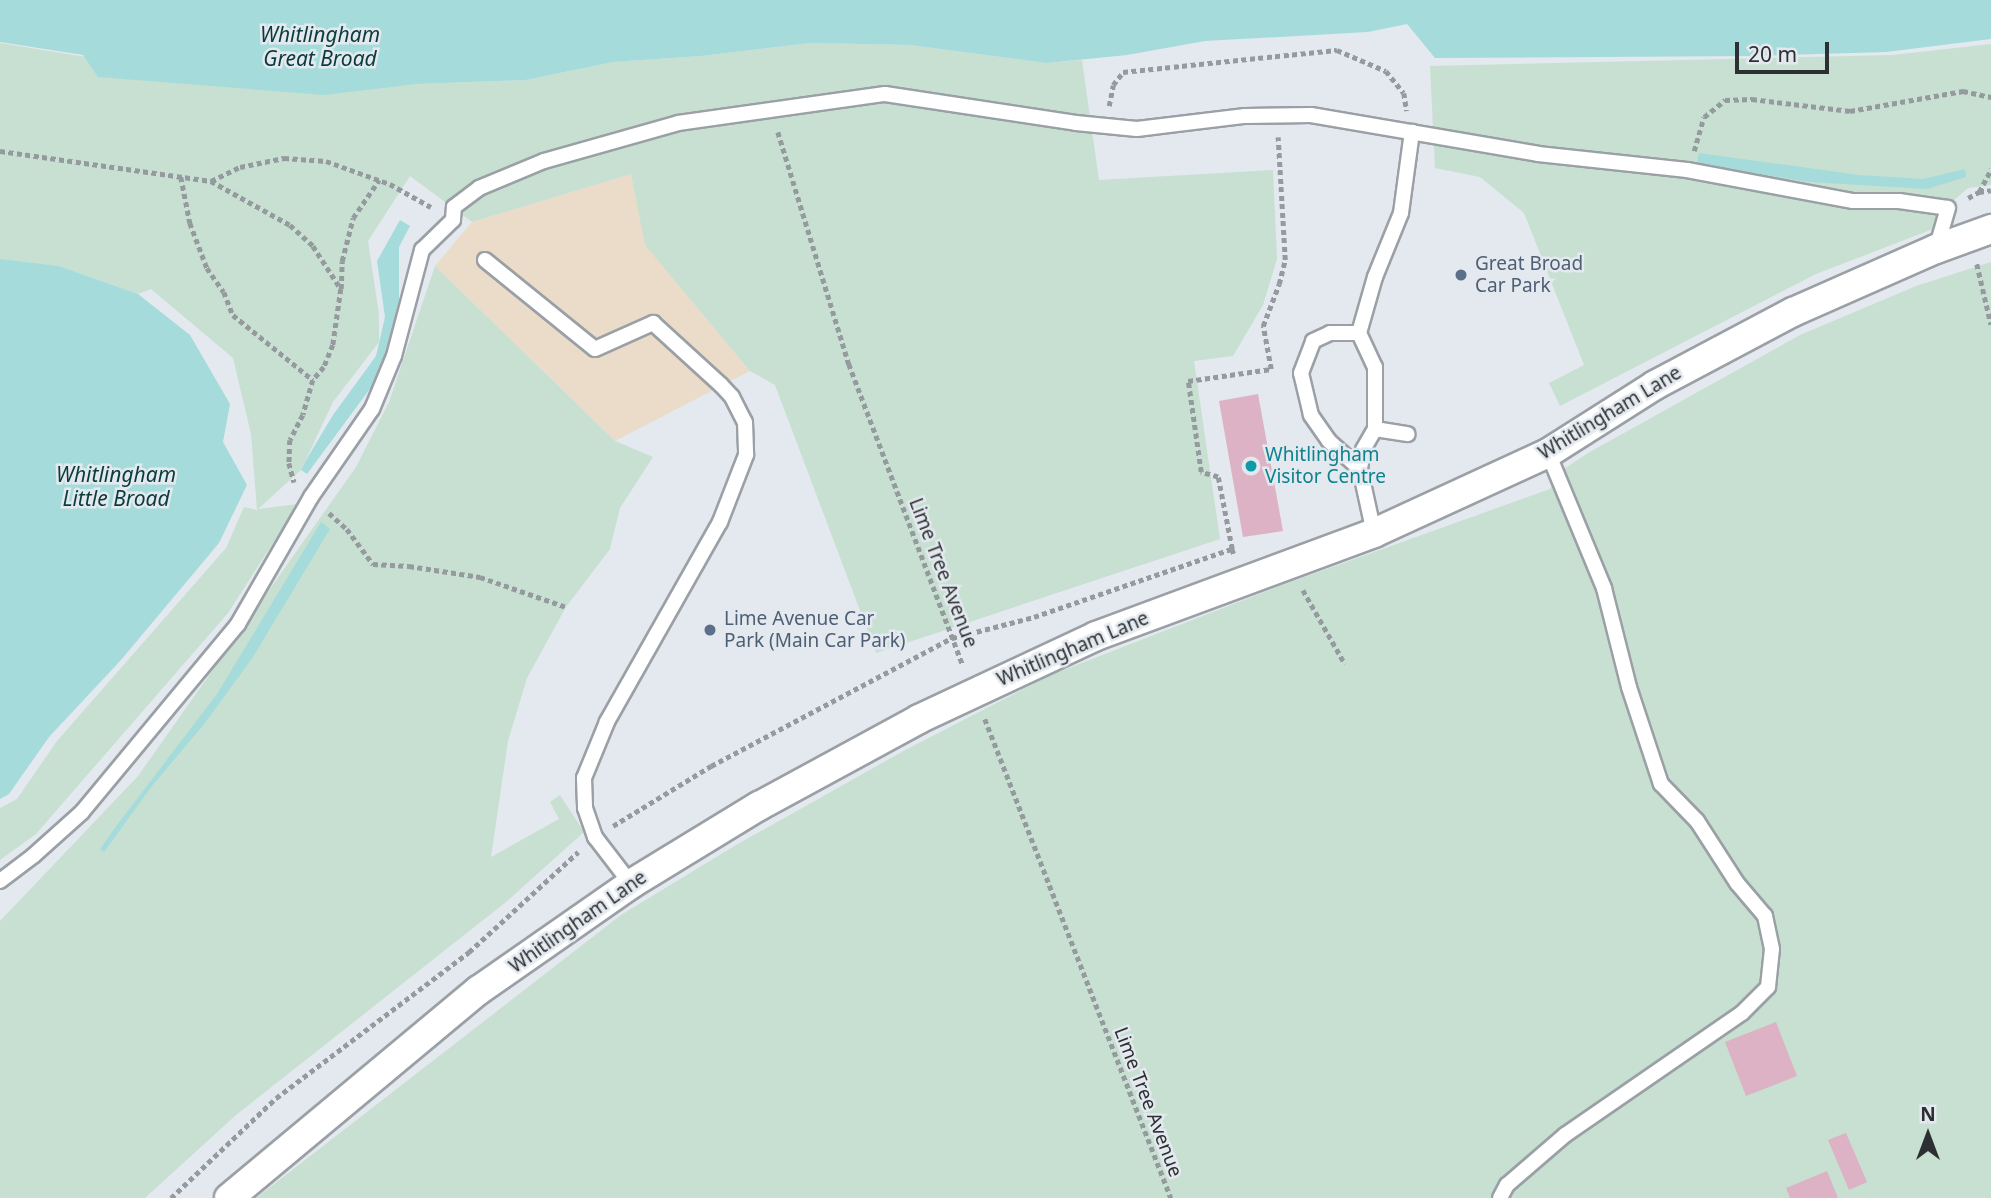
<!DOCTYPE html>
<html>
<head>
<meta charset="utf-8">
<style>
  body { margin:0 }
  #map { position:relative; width:1991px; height:1198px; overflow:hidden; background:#e3e9ee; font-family:"Noto Sans",sans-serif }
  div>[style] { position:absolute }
  .industrial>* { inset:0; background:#eadcc9 }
  .green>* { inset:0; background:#c7e0d1 }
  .water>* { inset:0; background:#a6dbdb }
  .building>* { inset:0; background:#dcb2c4 }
  .path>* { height:4.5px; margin-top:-2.25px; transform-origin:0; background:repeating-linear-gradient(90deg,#959a9e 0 5px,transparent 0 8.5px) }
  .roads { filter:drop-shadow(2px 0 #9aa0a5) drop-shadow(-2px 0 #9aa0a5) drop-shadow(0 2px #9aa0a5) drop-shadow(0 -2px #9aa0a5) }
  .service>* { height:14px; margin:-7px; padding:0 7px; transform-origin:7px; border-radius:7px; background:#fff }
  .minor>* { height:28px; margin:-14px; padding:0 14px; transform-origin:14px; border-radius:14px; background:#fff }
  .dots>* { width:19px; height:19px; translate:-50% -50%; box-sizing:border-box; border:4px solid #e3e9ee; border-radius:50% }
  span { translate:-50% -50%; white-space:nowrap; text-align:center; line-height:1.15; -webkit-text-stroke:5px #e3e9ee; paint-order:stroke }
  .service-label { font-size:19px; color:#4e5e75 }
  .left { translate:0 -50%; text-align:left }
  .street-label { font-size:19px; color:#2d3032 }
  .culture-label { font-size:19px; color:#0d838f }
  .water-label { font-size:21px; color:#093c3c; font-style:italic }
  .north { position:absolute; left:1893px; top:1100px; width:70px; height:70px; -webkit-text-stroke:5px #e3e9ee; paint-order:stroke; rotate:0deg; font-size:19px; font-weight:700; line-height:28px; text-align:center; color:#2d3032 }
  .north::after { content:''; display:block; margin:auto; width:24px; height:32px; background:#2d3032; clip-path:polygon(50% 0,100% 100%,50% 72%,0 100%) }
  .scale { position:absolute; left:1735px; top:42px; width:94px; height:32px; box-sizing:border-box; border:4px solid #2d3032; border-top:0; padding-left:9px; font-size:21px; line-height:24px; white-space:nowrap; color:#2d3032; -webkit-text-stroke:5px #e3e9ee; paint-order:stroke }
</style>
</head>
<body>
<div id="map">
  <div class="industrial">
    <i style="clip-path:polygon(631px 174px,646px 245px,750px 371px,615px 441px,435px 266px,472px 222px)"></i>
  </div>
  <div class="green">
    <i style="clip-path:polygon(0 43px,315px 94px,417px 84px,526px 80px,613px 62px,701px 56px,810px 43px,910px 45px,1047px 63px,1082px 60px,1099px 180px,1273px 170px,1277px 259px,1263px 305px,1233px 356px,1194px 361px,1220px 539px,876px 653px,775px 385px,750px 371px,645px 245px,631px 174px,472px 222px,410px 176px,368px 241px,379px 314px,379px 342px,333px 402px,301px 470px,258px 509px,298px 504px,228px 613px,36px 834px,0 860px,0 808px,17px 799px,57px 741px,226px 548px,244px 507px,257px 510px,251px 434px,233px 358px,151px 289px,138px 294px,59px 266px,0 260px)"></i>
    <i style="clip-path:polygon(1991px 44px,1991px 185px,1968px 188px,1937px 215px,1933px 229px,1816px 274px,1560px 406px,1549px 383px,1584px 365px,1524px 213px,1480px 177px,1435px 168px,1430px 66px,1892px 55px)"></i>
    <i style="clip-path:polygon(1991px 262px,1991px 1198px,256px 1198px,621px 915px,736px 845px,907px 749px,1051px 675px,1285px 584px,1550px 489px,1564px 469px,1588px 453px,1800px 335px,1916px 286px)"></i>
    <i style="clip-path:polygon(435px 266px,615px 441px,653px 457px,620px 508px,610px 549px,566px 607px,527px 678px,508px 741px,491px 857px,559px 819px,550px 802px,560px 795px,584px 832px,506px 902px,236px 1115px,145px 1198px,0 1198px,0 921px,138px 776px,356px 467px,389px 402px)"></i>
  </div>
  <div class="water">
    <i style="clip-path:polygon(0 0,1991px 0,1991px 39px,1886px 52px,1753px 56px,1435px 58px,1407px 24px,1368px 32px,1205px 41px,1127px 55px,1047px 63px,910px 45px,810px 43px,701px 56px,613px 62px,526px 80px,417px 84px,324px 95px,98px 77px,83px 55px,0 42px)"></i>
    <i style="clip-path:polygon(1699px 153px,1859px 175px,1923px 179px,1965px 169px,1966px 177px,1927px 189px,1809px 182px,1697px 164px)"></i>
    <i style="clip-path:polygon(400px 220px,410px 226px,399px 247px,399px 317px,393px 343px,375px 382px,307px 474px,301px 470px,306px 460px,333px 415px,376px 356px,385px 317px,377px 261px)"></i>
    <i style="clip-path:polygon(0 259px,59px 266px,138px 294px,190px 335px,230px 404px,223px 442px,247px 485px,219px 543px,121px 660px,49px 737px,9px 794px,0 799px)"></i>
    <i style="clip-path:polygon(321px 522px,330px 529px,253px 657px,205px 723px,152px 786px,104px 852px,100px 849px,117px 825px,217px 694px)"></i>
  </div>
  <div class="building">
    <i style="clip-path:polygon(1258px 394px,1283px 531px,1243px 537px,1219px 401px)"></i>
    <i style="clip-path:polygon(1776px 1022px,1797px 1076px,1746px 1096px,1725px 1042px)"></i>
    <i style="clip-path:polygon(1846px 1133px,1867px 1182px,1849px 1190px,1828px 1140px)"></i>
    <i style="clip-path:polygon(1827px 1171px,1838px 1198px,1790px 1198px,1786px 1188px)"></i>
  </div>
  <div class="path">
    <i style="left:1109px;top:106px;width:21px;rotate:-79deg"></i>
    <i style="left:1113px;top:85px;width:16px;rotate:-52deg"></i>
    <i style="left:1123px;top:72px;width:215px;rotate:-5.9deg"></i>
    <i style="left:1337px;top:50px;width:53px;rotate:23.2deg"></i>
    <i style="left:1386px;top:71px;width:28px;rotate:51deg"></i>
    <i style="left:1404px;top:93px;width:18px;rotate:81deg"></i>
    <i style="left:778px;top:132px;width:243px;rotate:73deg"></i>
    <i style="left:849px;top:364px;width:323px;rotate:69.3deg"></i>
    <i style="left:0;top:151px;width:213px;rotate:8.1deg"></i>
    <i style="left:211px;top:181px;width:32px;rotate:-26deg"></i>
    <i style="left:240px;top:167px;width:45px;rotate:-11.6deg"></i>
    <i style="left:284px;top:158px;width:42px;rotate:4.1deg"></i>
    <i style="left:326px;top:161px;width:68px;rotate:19.8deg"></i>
    <i style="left:390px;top:184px;width:47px;rotate:29.3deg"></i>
    <i style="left:1694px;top:151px;width:35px;rotate:-74deg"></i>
    <i style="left:1704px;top:117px;width:27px;rotate:-39deg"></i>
    <i style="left:1725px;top:100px;width:27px;rotate:-2deg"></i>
    <i style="left:1752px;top:99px;width:99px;rotate:7deg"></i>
    <i style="left:1850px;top:111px;width:115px;rotate:-10deg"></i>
    <i style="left:1963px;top:91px;width:29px;rotate:12deg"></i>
    <i style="left:181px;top:177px;width:47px;rotate:78.9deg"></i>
    <i style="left:190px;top:223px;width:48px;rotate:69.3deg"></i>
    <i style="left:207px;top:268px;width:29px;rotate:55deg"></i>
    <i style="left:224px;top:292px;width:25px;rotate:69deg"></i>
    <i style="left:233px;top:315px;width:103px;rotate:39.1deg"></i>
    <i style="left:211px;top:181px;width:90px;rotate:29.1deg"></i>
    <i style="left:290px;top:225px;width:31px;rotate:42deg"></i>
    <i style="left:313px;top:246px;width:51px;rotate:56.9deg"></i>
    <i style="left:341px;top:289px;width:57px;rotate:98.1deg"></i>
    <i style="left:333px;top:345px;width:24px;rotate:112deg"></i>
    <i style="left:324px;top:367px;width:17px;rotate:130deg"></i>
    <i style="left:313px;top:380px;width:36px;rotate:106deg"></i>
    <i style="left:303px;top:415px;width:28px;rotate:117deg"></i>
    <i style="left:290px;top:440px;width:23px;rotate:92deg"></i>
    <i style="left:289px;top:463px;width:20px;rotate:75deg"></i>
    <i style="left:1979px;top:192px;width:12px;rotate:-9deg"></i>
    <i style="left:1968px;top:198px;width:13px;rotate:-29deg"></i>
    <i style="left:1979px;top:192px;width:26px;rotate:-62deg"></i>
    <i style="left:1977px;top:264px;width:62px;rotate:76.9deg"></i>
    <i style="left:341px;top:289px;width:28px;rotate:-88deg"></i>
    <i style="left:342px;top:261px;width:44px;rotate:-75.7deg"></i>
    <i style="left:353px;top:218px;width:46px;rotate:-55.6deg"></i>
    <i style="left:329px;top:513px;width:24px;rotate:42deg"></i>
    <i style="left:347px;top:529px;width:44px;rotate:53.4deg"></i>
    <i style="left:373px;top:564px;width:36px;rotate:3deg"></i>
    <i style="left:409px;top:566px;width:72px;rotate:8.8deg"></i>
    <i style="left:480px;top:577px;width:91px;rotate:19.2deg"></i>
    <i style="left:1232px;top:549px;width:73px;rotate:-101deg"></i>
    <i style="left:1218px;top:477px;width:18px;rotate:-164deg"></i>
    <i style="left:1201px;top:472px;width:92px;rotate:-98.1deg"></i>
    <i style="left:1188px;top:381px;width:84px;rotate:-8.2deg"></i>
    <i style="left:1271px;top:369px;width:44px;rotate:-100.5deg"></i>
    <i style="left:1263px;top:326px;width:45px;rotate:-69.1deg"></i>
    <i style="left:1279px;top:284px;width:25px;rotate:-76deg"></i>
    <i style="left:1285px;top:260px;width:123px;rotate:-93.3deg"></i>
    <i style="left:1303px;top:590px;width:85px;rotate:60.4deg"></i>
    <i style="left:985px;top:719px;width:514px;rotate:68.78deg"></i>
    <i style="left:613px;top:826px;width:115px;rotate:-31.5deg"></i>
    <i style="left:711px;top:766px;width:273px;rotate:-28deg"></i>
    <i style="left:952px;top:638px;width:85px;rotate:-14.4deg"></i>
    <i style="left:1034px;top:617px;width:209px;rotate:-19deg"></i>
    <i style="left:1232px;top:549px;width:5px;rotate:68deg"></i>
    <i style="left:171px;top:1198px;width:145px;rotate:-43.6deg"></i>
    <i style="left:276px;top:1098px;width:242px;rotate:-37.1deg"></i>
    <i style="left:469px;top:952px;width:148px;rotate:-42.5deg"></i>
  </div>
  <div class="roads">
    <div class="service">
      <i style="left:485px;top:260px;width:141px;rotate:39deg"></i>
      <i style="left:595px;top:349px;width:64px;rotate:-24.1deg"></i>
      <i style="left:653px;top:323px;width:92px;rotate:42.4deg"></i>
      <i style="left:721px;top:385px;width:16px;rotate:47deg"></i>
      <i style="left:732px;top:397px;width:28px;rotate:63deg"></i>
      <i style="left:745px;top:422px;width:33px;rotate:88deg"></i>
      <i style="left:746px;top:455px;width:72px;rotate:111.2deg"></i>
      <i style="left:720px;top:522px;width:230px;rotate:119.5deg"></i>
      <i style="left:607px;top:722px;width:61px;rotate:112.3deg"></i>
      <i style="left:584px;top:778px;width:30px;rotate:88deg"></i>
      <i style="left:585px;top:808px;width:31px;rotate:71deg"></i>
      <i style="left:595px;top:837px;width:59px;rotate:52.5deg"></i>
      <i style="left:1359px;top:333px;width:58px;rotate:-74.1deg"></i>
      <i style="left:1375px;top:277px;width:69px;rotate:-67.9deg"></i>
      <i style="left:1401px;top:213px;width:82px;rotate:-82.3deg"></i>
      <i style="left:1375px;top:429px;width:33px;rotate:9deg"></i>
      <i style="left:1360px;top:469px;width:42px;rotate:-137.9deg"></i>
      <i style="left:1329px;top:441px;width:32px;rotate:-125deg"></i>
      <i style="left:1311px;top:415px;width:43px;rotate:-103.4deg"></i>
      <i style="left:1301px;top:373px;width:34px;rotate:-69deg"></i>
      <i style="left:1313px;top:341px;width:19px;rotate:-25deg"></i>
      <i style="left:1330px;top:333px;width:29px"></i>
      <i style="left:1359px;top:333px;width:38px;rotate:65deg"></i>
      <i style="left:1375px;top:367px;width:62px;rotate:90deg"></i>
      <i style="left:1375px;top:429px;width:24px;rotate:120deg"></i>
      <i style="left:1363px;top:450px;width:19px;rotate:99deg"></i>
      <i style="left:1360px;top:469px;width:66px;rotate:77.7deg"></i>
      <i style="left:0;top:881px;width:41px;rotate:-37.1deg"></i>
      <i style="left:33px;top:856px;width:66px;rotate:-41.9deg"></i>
      <i style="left:82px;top:812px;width:244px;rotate:-50.3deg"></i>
      <i style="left:238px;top:624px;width:146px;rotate:-60.1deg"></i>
      <i style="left:311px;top:497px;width:107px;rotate:-55.3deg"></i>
      <i style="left:372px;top:409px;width:57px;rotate:-67.5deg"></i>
      <i style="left:394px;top:356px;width:110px;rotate:-75.2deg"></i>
      <i style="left:422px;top:250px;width:43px;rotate:-44.1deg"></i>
      <i style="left:453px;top:220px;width:13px;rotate:-86deg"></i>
      <i style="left:454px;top:207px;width:31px;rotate:-37deg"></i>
      <i style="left:479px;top:188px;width:70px;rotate:-22.6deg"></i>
      <i style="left:544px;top:161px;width:139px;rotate:-15.8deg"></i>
      <i style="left:678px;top:123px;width:209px;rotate:-8deg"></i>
      <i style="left:885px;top:94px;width:193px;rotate:8.6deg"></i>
      <i style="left:1076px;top:123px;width:61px;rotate:5.6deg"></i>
      <i style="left:1137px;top:129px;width:109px;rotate:-6.9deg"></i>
      <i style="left:1245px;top:116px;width:66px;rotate:-0.9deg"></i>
      <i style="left:1311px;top:115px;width:230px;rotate:9.7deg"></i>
      <i style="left:1538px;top:154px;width:150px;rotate:6.1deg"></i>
      <i style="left:1687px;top:170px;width:169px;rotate:10.6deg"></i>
      <i style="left:1853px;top:201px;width:46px"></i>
      <i style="left:1899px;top:201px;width:49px;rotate:8.1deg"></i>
      <i style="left:1948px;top:208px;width:43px;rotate:106.3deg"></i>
      <i style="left:1500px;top:1198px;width:15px;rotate:-62deg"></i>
      <i style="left:1507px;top:1185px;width:77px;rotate:-40.8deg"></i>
      <i style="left:1565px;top:1135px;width:215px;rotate:-34.6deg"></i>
      <i style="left:1742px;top:1013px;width:37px;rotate:-45deg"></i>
      <i style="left:1768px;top:987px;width:38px;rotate:-84deg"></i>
      <i style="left:1772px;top:949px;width:34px;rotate:-102deg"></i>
      <i style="left:1765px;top:916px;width:43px;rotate:-130.3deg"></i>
      <i style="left:1737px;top:883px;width:74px;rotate:-122.8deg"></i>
      <i style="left:1697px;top:821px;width:52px;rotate:-134.2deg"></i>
      <i style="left:1661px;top:784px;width:102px;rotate:-108.3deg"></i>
      <i style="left:1629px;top:687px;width:102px;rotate:-104.2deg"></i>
      <i style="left:1604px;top:588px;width:146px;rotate:-112.5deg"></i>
    </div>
    <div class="minor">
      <i style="left:229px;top:1198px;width:325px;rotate:-39.8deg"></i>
      <i style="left:479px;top:990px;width:185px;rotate:-34.9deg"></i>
      <i style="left:631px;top:884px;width:150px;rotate:-31.4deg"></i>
      <i style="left:759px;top:806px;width:182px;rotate:-28.5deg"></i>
      <i style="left:919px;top:719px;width:195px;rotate:-25.1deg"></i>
      <i style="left:1096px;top:636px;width:296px;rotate:-20.3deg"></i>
      <i style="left:1374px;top:533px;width:192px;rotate:-24.7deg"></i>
      <i style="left:1548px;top:453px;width:127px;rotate:-32.4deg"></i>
      <i style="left:1655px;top:385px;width:156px;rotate:-27.9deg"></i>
      <i style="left:1793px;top:312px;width:156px;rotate:-23.8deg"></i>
      <i style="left:1936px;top:249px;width:59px;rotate:-20deg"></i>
    </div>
  </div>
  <div class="dots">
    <i style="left:1461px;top:275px;background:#5c6f8a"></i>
    <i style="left:1251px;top:466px;background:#0f9aa8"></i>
    <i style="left:710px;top:630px;background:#5c6f8a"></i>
  </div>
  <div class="service-label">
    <span class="left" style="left:1475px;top:275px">Great Broad<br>Car Park</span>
    <span class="left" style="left:724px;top:630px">Lime Avenue Car<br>Park (Main Car Park)</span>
  </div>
  <div class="street-label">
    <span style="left:1610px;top:413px;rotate:-31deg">Whitlingham Lane</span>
    <span style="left:943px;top:573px;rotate:69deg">Lime Tree Avenue</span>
    <span style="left:1073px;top:649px;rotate:-23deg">Whitlingham Lane</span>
    <span style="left:578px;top:922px;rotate:-35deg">Whitlingham Lane</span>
    <span style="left:1148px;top:1102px;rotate:69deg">Lime Tree Avenue</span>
  </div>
  <div class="culture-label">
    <span class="left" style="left:1265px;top:466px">Whitlingham<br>Visitor Centre</span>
  </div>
  <div class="water-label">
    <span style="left:320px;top:46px">Whitlingham<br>Great Broad</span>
    <span style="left:116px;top:486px">Whitlingham<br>Little Broad</span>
  </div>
  <div class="north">N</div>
  <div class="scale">20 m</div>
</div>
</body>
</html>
